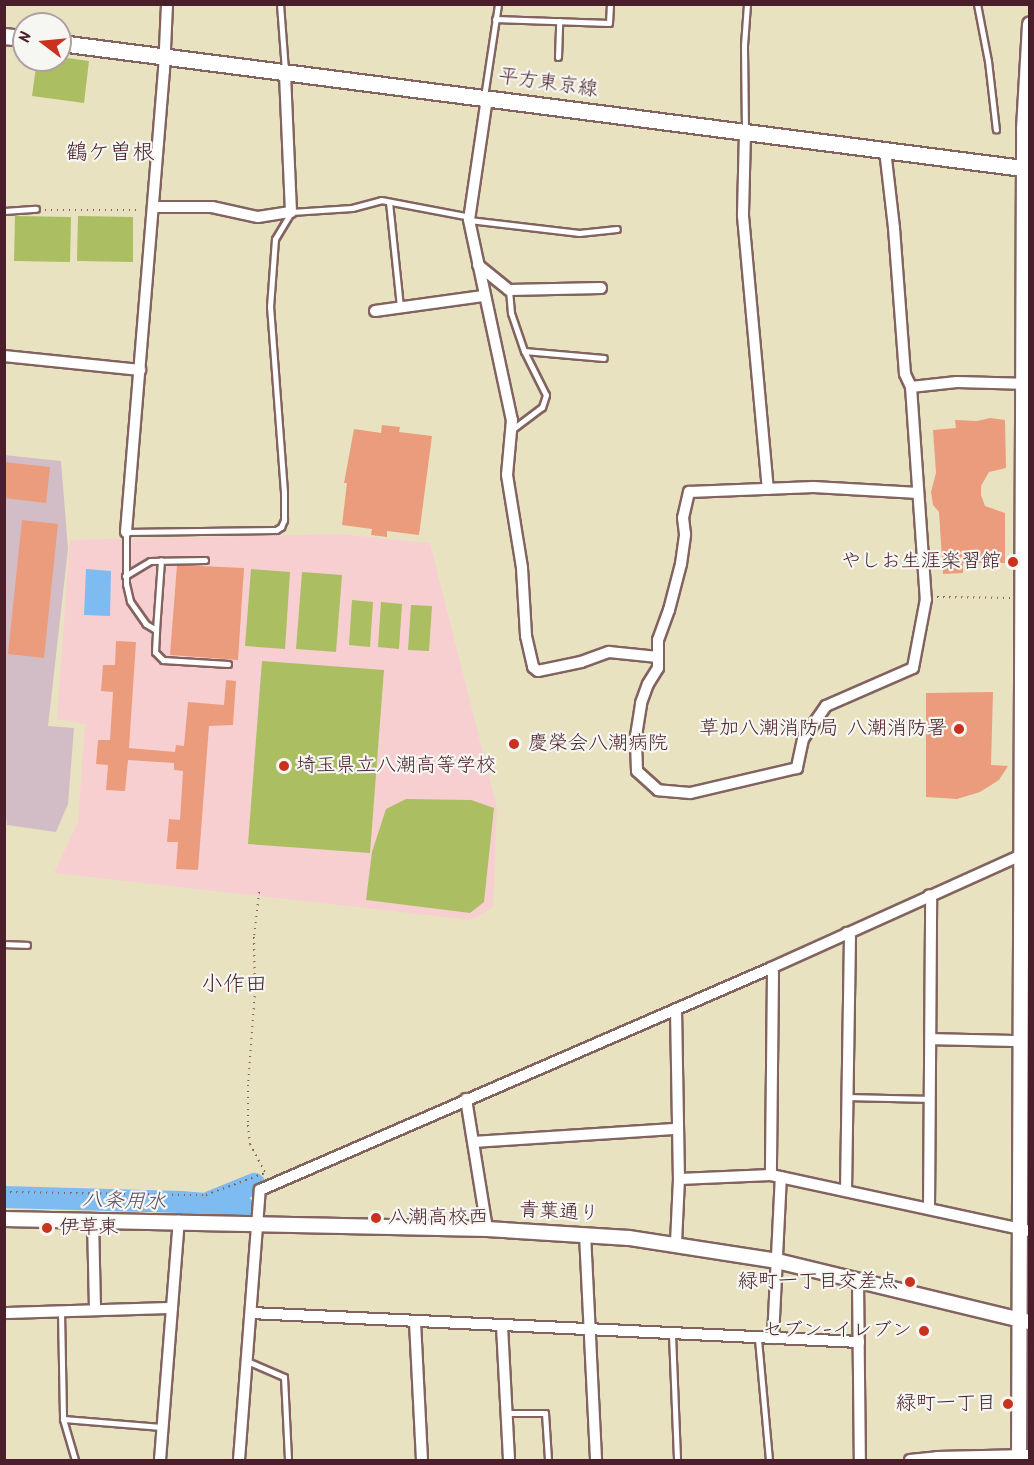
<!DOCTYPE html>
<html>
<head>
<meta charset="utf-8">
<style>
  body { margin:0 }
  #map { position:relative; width:1034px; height:1465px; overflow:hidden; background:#e9e2c1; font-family:Kalam,"Klee One",sans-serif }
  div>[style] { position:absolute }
  .built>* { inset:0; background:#f7cfd1 }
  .industrial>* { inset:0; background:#d2bdc6 }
  .green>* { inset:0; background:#abbe61 }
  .water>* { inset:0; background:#7ebbf1 }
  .river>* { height:22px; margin:-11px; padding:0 11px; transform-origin:11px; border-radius:11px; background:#7ebbf1 }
  .building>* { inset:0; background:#eb9c7c }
  .path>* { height:2px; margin-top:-1px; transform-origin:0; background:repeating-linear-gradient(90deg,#826360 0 1.5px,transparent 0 6px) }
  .roads { filter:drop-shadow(2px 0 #826360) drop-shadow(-2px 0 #826360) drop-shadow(0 2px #826360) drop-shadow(0 -2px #826360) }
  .service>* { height:5px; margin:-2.5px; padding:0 2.5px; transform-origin:2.5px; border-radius:2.5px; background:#fff }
  .minor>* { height:10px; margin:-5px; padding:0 5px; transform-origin:5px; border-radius:5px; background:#fff }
  .tertiary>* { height:14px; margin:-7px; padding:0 7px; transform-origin:7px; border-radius:7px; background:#fff }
  .secondary>* { height:15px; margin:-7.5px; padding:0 7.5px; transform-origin:7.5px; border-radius:7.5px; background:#fff }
  .dots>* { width:16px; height:16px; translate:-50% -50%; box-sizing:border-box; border:3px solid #f6f6f2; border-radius:50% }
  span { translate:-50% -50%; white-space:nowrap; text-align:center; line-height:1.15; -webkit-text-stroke:4.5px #f6f6f2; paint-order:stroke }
  .street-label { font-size:20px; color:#4a1f2b }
  .poi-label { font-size:20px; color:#4a1f2b }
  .right { translate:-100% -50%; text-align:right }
  .left { translate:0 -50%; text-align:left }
  .water-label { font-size:21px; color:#5a4e66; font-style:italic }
  .quarter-label { font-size:22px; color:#4a1f2b }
  .frame { position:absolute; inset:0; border:6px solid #4a1f2b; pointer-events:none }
  .north { position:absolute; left:12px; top:12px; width:60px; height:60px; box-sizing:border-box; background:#f6f6f2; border:2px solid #b1a0a2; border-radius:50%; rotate:286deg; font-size:16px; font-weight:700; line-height:24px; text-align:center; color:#4a1f2b }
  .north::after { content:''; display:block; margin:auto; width:21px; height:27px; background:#c8321e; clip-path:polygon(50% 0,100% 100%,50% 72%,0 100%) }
</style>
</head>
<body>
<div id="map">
  <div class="built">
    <i style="clip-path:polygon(340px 534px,430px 543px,497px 808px,493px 907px,471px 920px,54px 873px,78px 822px,85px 724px,57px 719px,70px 540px)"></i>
  </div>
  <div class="industrial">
    <i style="clip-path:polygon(4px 455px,61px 461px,68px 549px,48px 726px,74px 728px,68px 804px,56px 832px,7px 825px,5px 807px)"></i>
  </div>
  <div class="green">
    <i style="clip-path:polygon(60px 57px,89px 61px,84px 103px,32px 96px,37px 60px,60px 60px)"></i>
    <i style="clip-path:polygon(15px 216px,71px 217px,70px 262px,14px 261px)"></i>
    <i style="clip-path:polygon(78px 216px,133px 217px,133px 262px,77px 261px)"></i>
    <i style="clip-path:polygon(251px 569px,290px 572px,285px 649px,245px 646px)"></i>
    <i style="clip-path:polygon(302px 572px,342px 575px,336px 652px,296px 649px)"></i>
    <i style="clip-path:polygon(352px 600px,373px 602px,370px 647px,349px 645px)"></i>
    <i style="clip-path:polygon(381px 602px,402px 604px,399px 649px,378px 647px)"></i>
    <i style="clip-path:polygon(411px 605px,432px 606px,429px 651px,408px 650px)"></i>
    <i style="clip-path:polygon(262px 661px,384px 670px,370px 853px,248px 844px)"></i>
    <i style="clip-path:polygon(406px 799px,471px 800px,494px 808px,484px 902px,470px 913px,366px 900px,372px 852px,386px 809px)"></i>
  </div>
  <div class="water">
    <i style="clip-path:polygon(86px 569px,111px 571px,110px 616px,84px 615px)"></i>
  </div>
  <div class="river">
    <i style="left:4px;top:1197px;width:177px;rotate:1.6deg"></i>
    <i style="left:181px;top:1202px;width:62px;rotate:4.6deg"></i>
    <i style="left:210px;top:1202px;width:48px;rotate:-22.2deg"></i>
  </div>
  <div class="building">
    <i style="clip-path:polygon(990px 418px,1005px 420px,1006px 468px,989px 472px,981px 486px,981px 495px,985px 506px,1005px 513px,1005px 563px,963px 563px,963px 573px,943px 574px,939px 512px,933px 505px,931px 492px,936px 473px,933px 430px,956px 428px,955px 420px,977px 421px)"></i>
    <i style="clip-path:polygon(382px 425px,400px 427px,399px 432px,432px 436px,419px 535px,387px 531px,387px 537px,371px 535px,372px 529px,342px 525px,347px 483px,344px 483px,354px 429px,381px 433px)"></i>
    <i style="clip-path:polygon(4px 462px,50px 467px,46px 503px,4px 498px)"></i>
    <i style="clip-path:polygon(22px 520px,58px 524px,44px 658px,8px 654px)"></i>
    <i style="clip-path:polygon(177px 565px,244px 568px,238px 660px,170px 655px)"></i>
    <i style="clip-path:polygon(116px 641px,136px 642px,129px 748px,175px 752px,176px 745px,184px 746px,188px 702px,224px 705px,226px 680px,236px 681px,233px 725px,209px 726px,198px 870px,176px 869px,178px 842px,167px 842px,169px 819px,180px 820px,183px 771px,174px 770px,174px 763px,128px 760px,125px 791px,106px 790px,108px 765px,96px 764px,98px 740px,110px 740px,113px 692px,101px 691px,103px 665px,115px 665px)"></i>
    <i style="clip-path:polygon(993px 692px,991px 765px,1008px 766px,999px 780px,980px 792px,957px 799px,926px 797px,926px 693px)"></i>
  </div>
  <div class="path">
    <i style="left:45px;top:210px;width:96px"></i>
    <i style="left:937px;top:597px;width:73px;rotate:0.8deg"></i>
    <i style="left:259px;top:892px;width:45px;rotate:96.3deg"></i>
    <i style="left:254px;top:937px;width:53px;rotate:88.9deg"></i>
    <i style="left:255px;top:990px;width:95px;rotate:94.2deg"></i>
    <i style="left:248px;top:1085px;width:40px;rotate:90deg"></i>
    <i style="left:248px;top:1125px;width:19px;rotate:84deg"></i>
    <i style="left:250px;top:1144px;width:34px;rotate:62deg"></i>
    <i style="left:4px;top:1192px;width:202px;rotate:0.9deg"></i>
    <i style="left:206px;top:1195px;width:63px;rotate:-20.4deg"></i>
  </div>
  <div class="roads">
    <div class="service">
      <i style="left:280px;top:4px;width:66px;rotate:85.7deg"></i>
      <i style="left:977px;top:4px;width:58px;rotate:79.1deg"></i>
      <i style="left:988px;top:61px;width:69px;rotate:83.4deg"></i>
      <i style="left:495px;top:19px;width:114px;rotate:2deg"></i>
      <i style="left:609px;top:23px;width:19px;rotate:-87deg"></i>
      <i style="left:558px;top:57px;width:36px;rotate:-88deg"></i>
      <i style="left:484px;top:97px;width:94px;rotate:-81.4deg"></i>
      <i style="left:745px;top:130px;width:85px;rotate:-90.7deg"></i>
      <i style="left:744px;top:45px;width:41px;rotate:-85.8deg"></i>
      <i style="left:389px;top:202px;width:106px;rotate:84deg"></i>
      <i style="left:4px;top:211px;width:32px;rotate:-4deg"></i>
      <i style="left:469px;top:220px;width:111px;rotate:6.7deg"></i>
      <i style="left:579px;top:233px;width:38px;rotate:-6deg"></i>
      <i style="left:509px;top:290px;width:23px;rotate:85deg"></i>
      <i style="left:511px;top:313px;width:40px;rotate:71.1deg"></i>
      <i style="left:524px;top:351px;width:49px;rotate:63.4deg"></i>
      <i style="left:546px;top:395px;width:13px;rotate:108deg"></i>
      <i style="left:542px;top:407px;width:39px;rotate:143deg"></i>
      <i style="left:524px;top:351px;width:80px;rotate:5deg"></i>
      <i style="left:125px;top:576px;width:29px;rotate:-31deg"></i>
      <i style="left:150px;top:561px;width:55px;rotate:-1deg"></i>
      <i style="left:156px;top:630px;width:70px;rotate:-85.9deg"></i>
      <i style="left:228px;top:664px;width:65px;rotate:-176.5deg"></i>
      <i style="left:163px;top:660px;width:11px;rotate:-135deg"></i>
      <i style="left:155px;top:652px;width:22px;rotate:-87deg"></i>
      <i style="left:156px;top:630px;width:12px;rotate:-149deg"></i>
      <i style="left:146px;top:624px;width:28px;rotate:-125deg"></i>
      <i style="left:130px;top:601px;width:17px;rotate:-103deg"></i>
      <i style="left:126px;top:584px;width:52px;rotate:-90deg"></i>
      <i style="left:126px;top:532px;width:150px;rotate:-0.8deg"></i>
      <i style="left:276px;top:530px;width:6px;rotate:-31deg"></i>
      <i style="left:281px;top:527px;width:8px;rotate:-67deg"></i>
      <i style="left:284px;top:520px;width:28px;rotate:-90deg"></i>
      <i style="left:284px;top:492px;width:186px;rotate:-94.3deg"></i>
      <i style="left:270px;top:307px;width:68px;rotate:-85.8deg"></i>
      <i style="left:275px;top:239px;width:31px;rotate:-59deg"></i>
      <i style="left:291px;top:212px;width:61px;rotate:-3.8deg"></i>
      <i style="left:352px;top:208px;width:30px;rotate:-15deg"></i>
      <i style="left:381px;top:200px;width:91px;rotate:10.8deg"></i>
      <i style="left:4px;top:944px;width:23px;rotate:2deg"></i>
      <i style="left:848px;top:1097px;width:82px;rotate:1.4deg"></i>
      <i style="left:61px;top:1312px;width:107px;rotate:88.9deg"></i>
      <i style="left:63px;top:1419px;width:43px;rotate:73.7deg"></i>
      <i style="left:672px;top:1334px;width:126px;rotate:87.7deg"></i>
      <i style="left:758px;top:1339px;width:121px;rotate:84.8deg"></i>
      <i style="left:247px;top:1361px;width:40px;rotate:23.4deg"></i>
      <i style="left:284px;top:1377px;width:83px;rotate:87.2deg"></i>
      <i style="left:507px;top:1413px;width:38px"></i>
      <i style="left:545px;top:1413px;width:47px;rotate:86.3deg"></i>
      <i style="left:63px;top:1419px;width:99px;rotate:4.6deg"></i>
    </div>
    <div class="minor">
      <i style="left:487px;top:98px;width:123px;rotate:98.4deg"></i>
      <i style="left:469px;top:220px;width:205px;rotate:77.9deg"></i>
      <i style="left:512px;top:420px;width:55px;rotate:95.2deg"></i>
      <i style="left:507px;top:475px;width:94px;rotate:80.8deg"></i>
      <i style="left:522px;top:568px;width:68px;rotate:86.6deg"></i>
      <i style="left:526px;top:636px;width:32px;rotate:77deg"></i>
      <i style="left:533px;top:667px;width:6px;rotate:39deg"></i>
      <i style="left:538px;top:671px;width:44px;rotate:-11.8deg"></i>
      <i style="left:581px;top:662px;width:30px;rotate:-20deg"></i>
      <i style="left:609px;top:652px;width:49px;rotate:5.8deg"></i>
      <i style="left:745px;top:132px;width:84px;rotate:91.4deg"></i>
      <i style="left:743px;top:216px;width:274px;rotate:84.8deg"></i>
      <i style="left:885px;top:150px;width:79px;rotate:83.4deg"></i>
      <i style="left:894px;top:228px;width:146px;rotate:85.7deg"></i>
      <i style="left:905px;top:374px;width:14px;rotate:65deg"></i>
      <i style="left:911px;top:387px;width:213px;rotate:86deg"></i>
      <i style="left:926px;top:599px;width:70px;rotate:100.7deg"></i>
      <i style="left:913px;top:668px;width:95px;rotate:156.4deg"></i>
      <i style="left:826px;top:706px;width:40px;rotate:124.9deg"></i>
      <i style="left:803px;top:739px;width:30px;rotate:102deg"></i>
      <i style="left:797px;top:768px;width:110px;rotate:166.8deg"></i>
      <i style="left:690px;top:793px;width:32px;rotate:-175deg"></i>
      <i style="left:658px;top:790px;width:28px;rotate:-138deg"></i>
      <i style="left:637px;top:771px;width:35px;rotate:-92deg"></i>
      <i style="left:636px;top:736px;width:33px;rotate:-81deg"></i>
      <i style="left:641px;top:703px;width:20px;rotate:-70deg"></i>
      <i style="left:648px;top:684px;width:19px;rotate:-58deg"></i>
      <i style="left:658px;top:668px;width:28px;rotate:-90deg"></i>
      <i style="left:658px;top:640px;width:32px;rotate:-70deg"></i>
      <i style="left:669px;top:610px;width:48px;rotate:-75.4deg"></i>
      <i style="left:681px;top:564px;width:30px;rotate:-82deg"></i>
      <i style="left:685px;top:534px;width:16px;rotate:-97deg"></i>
      <i style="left:683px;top:518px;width:27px;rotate:-77deg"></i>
      <i style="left:689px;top:492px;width:125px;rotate:-2.3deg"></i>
      <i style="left:814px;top:487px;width:104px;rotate:3.3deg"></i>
      <i style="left:153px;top:207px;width:59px"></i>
      <i style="left:212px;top:207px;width:47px;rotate:12.3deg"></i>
      <i style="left:258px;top:217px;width:33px;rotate:-9deg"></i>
      <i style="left:291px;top:212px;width:140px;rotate:-92.5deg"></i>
      <i style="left:478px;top:265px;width:40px;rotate:39deg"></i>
      <i style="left:509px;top:290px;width:92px;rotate:-1.2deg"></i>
      <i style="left:375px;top:311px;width:109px;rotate:-7.9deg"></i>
      <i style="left:4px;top:356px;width:137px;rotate:5.9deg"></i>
      <i style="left:911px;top:387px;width:46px;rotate:-6.2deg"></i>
      <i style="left:957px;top:382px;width:73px;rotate:1.6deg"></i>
      <i style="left:126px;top:532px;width:463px;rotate:-85.3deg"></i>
      <i style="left:164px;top:71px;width:67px;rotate:-87.4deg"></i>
      <i style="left:771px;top:968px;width:5px;rotate:68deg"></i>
      <i style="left:773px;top:973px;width:202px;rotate:90.6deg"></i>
      <i style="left:676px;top:1009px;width:170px;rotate:89deg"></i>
      <i style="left:679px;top:1179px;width:64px;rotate:92.7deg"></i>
      <i style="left:931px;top:1039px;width:89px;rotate:1.3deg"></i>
      <i style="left:466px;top:1099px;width:132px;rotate:80.8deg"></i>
      <i style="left:474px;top:1142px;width:203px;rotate:-3.7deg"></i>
      <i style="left:679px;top:1179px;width:92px;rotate:-2.5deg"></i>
      <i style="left:771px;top:1175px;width:265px;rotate:12.2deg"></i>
      <i style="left:846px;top:1191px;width:253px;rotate:-89.1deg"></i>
      <i style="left:850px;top:938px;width:6px;rotate:-121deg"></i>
      <i style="left:929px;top:1209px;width:309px;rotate:-89.6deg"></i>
      <i style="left:931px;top:900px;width:5px;rotate:-112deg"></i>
      <i style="left:93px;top:1220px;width:90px;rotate:88.7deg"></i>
      <i style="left:585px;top:1234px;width:226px;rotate:87.2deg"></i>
      <i style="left:858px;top:1281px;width:179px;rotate:89.4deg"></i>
      <i style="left:4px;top:1313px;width:168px;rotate:-1.7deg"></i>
      <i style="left:251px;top:1313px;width:609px;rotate:2.73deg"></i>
      <i style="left:415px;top:1322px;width:138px;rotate:87.1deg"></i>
      <i style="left:502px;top:1326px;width:134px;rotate:87deg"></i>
      <i style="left:773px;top:1338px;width:161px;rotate:-87.2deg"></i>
      <i style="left:160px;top:1460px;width:240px;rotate:-85.5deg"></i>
      <i style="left:239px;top:1460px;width:271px;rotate:-85.6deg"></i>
      <i style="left:260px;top:1190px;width:557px;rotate:-23.48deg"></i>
      <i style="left:771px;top:968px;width:274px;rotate:-24.3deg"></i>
      <i style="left:910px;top:1460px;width:27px;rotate:-6deg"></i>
      <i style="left:937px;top:1457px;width:93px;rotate:-1.2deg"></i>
    </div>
    <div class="tertiary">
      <i style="left:4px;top:1219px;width:483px;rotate:1.2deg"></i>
      <i style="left:487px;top:1229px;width:142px;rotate:3.6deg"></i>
      <i style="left:629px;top:1238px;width:150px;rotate:8.8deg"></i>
      <i style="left:777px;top:1261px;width:260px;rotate:13.6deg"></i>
      <i style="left:1019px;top:1460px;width:1331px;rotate:-89.78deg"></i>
      <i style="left:1024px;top:129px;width:105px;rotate:-86.7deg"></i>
    </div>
    <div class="secondary">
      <i style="left:4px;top:36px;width:20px;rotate:6deg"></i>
      <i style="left:60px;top:43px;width:978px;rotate:7.4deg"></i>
    </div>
  </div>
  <div class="dots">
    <i style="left:1013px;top:562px;background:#c8321e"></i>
    <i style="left:959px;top:729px;background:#c8321e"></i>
    <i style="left:514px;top:744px;background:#c8321e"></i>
    <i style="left:284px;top:766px;background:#c8321e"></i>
    <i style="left:376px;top:1218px;background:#c8321e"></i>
    <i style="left:47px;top:1228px;background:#c8321e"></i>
    <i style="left:910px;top:1282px;background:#c8321e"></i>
    <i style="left:924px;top:1331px;background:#c8321e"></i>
    <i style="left:1008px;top:1404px;background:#c8321e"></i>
  </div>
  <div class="street-label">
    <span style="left:548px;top:84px;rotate:8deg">平方東京線</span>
    <span style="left:559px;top:1213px;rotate:3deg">青葉通り</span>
  </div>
  <div class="poi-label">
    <span class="right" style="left:1001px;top:562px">やしお生涯楽習館</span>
    <span class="right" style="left:947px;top:729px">草加八潮消防局 八潮消防署</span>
    <span class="left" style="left:528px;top:744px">慶榮会八潮病院</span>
    <span class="left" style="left:296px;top:766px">埼玉県立八潮高等学校</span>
    <span class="left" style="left:388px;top:1218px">八潮高校西</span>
    <span class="left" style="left:59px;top:1228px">伊草東</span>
    <span class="right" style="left:898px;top:1282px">緑町一丁目交差点</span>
    <span class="right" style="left:912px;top:1331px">セブン-イレブン</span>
    <span class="right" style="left:996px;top:1404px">緑町一丁目</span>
  </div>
  <div class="water-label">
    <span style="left:124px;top:1202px;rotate:2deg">八条用水</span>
  </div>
  <div class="quarter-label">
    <span style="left:110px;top:154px">鶴ケ曽根</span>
    <span style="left:234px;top:986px">小作田</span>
  </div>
  <div class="frame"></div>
  <div class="north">N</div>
</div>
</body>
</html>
